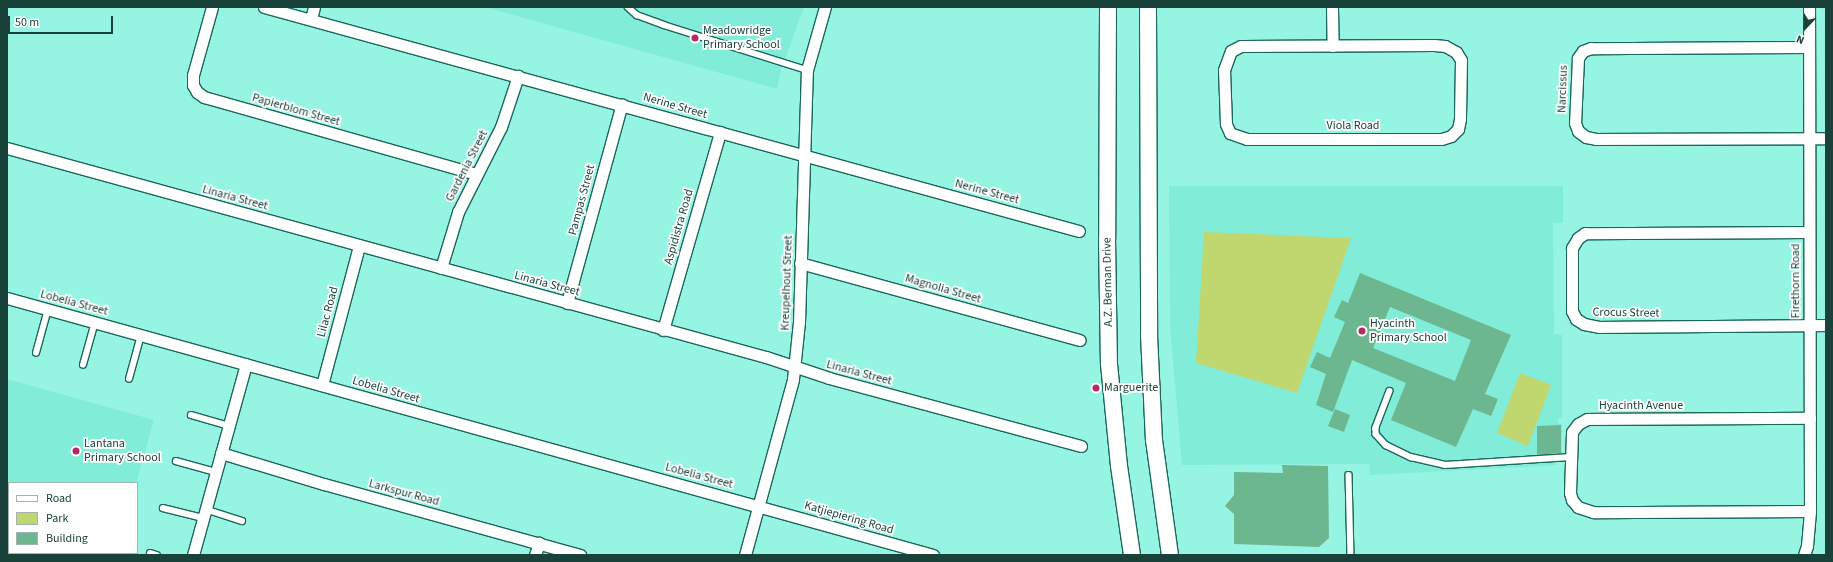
<!DOCTYPE html>
<html>
<head>
<meta charset="utf-8">
<style>
  body { margin:0 }
  #map { position:relative; width:1833px; height:562px; overflow:hidden; background:#96f4e2; font-family:"Source Sans 3",sans-serif }
  div>[style] { position:absolute }
  .built>* { inset:0; background:#81ecd7 }
  .green>* { inset:0; background:#c0d76f }
  .building>* { inset:0; background:#6cb690 }
  .roads { filter:drop-shadow(1px 0 #1a675b) drop-shadow(-1px 0 #1a675b) drop-shadow(0 1px #1a675b) drop-shadow(0 -1px #1a675b) }
  .service>* { height:5.5px; margin:-2.75px; padding:0 2.75px; transform-origin:2.75px; border-radius:2.75px; background:#fff }
  .minor>* { height:11px; margin:-5.5px; padding:0 5.5px; transform-origin:5.5px; border-radius:5.5px; background:#fff }
  .secondary>* { height:16px; margin:-8px; padding:0 8px; transform-origin:8px; border-radius:8px; background:#fff }
  .dots>* { width:11px; height:11px; translate:-50% -50%; box-sizing:border-box; border:2px solid #fff; border-radius:50% }
  span { translate:-50% -50%; white-space:nowrap; text-align:center; line-height:1.15; -webkit-text-stroke:3.5px #fff; paint-order:stroke }
  .poi-label { font-size:12px; color:#19423a }
  .left { translate:0 -50%; text-align:left }
  .street-label { font-size:12px; color:#19423a }
  .frame { position:absolute; inset:0; border:8px solid #19423a; pointer-events:none }
  .legend { position:absolute; left:8px; top:482px; width:130px; height:72px; box-sizing:border-box; background:#fff; border:1px solid #a3b3b0; margin:0; padding:5px 7px; list-style:none; font-size:12px; color:#19423a }
  .legend li { display:flex; align-items:center; gap:8px; height:20px }
  .legend b { width:20px; border:1px solid #a3b3b0 }
  .north { position:absolute; left:1785px; top:8px; width:40px; height:40px; -webkit-text-stroke:3px #fff; paint-order:stroke; rotate:202deg; font-size:11px; font-weight:700; line-height:16px; text-align:center; color:#19423a }
  .north::after { content:''; display:block; margin:auto; width:14px; height:18px; background:#19423a; clip-path:polygon(50% 0,100% 100%,50% 72%,0 100%) }
  .scale { position:absolute; left:8px; top:16px; width:105px; height:18px; box-sizing:border-box; border:2px solid #19423a; border-top:0; padding-left:5px; font-size:12px; line-height:14px; white-space:nowrap; color:#19423a; -webkit-text-stroke:3px #fff; paint-order:stroke }
</style>
</head>
<body>
<div id="map">
  <div class="built">
    <i style="clip-path:polygon(485px 7px,804px 7px,781px 70px,777px 89px)"></i>
    <i style="clip-path:polygon(1169px 186px,1563px 186px,1563px 223px,1553px 223px,1554px 334px,1562px 335px,1562px 418px,1558px 418px,1558px 424px,1562px 424px,1562px 453px,1556px 453px,1557px 465px,1370px 475px,1369px 464px,1182px 465px,1170px 326px)"></i>
    <i style="clip-path:polygon(7px 379px,154px 420px,136px 483px,9px 483px,9px 553px,116px 553px,115px 555px,7px 555px)"></i>
  </div>
  <div class="green">
    <i style="clip-path:polygon(1204px 232px,1351px 238px,1297px 393px,1196px 363px)"></i>
    <i style="clip-path:polygon(1520px 373px,1551px 385px,1528px 446px,1497px 433px)"></i>
  </div>
  <div class="building">
    <i style="clip-path:polygon(evenodd,1360px 273px,1511px 335px,1485px 394px,1498px 399px,1491px 416px,1473px 409px,1456px 447px,1391px 420px,1406px 383px,1352px 360px,1333px 412px,1316px 405px,1326px 374px,1310px 367px,1317px 352px,1330px 358px,1345px 322px,1334px 317px,1342px 300px,1348px 303px,1360px 273px,1390px 307px,1471px 340px,1455px 381px,1373px 348px,1390px 307px)"></i>
    <i style="clip-path:polygon(1335px 409px,1350px 415px,1344px 432px,1328px 426px)"></i>
    <i style="clip-path:polygon(1561px 425px,1561px 453px,1537px 455px,1537px 426px)"></i>
    <i style="clip-path:polygon(1282px 465px,1328px 466px,1329px 538px,1319px 547px,1234px 544px,1234px 514px,1225px 506px,1234px 495px,1234px 472px,1283px 473px)"></i>
  </div>
  <div class="roads">
    <div class="service">
      <i style="left:628px;top:7px;width:12px;rotate:42deg"></i>
      <i style="left:637px;top:15px;width:29px;rotate:20deg"></i>
      <i style="left:664px;top:25px;width:150px;rotate:17.5deg"></i>
      <i style="left:36px;top:353px;width:46px;rotate:-74.7deg"></i>
      <i style="left:83px;top:365px;width:45px;rotate:-74.4deg"></i>
      <i style="left:129px;top:379px;width:46px;rotate:-74.7deg"></i>
      <i style="left:1390px;top:391px;width:40px;rotate:111deg"></i>
      <i style="left:1376px;top:428px;width:6px;rotate:90deg"></i>
      <i style="left:1376px;top:434px;width:15px;rotate:48deg"></i>
      <i style="left:1386px;top:445px;width:28px;rotate:26deg"></i>
      <i style="left:1411px;top:457px;width:35px;rotate:13deg"></i>
      <i style="left:1445px;top:465px;width:126px;rotate:-3.6deg"></i>
      <i style="left:191px;top:415px;width:40px;rotate:16deg"></i>
      <i style="left:176px;top:461px;width:41px;rotate:15.4deg"></i>
      <i style="left:1349px;top:475px;width:80px;rotate:88.6deg"></i>
      <i style="left:163px;top:508px;width:41px;rotate:14deg"></i>
      <i style="left:205px;top:509px;width:39px;rotate:18deg"></i>
      <i style="left:150px;top:553px;width:7px;rotate:16deg"></i>
    </div>
    <div class="minor">
      <i style="left:212px;top:7px;width:71px;rotate:105.6deg"></i>
      <i style="left:193px;top:75px;width:10px;rotate:90deg"></i>
      <i style="left:193px;top:85px;width:8px;rotate:60deg"></i>
      <i style="left:197px;top:92px;width:9px;rotate:36deg"></i>
      <i style="left:204px;top:97px;width:283px;rotate:15.8deg"></i>
      <i style="left:264px;top:7px;width:845px;rotate:15.37deg"></i>
      <i style="left:1332px;top:7px;width:39px;rotate:89deg"></i>
      <i style="left:311px;top:19px;width:12px;rotate:-76deg"></i>
      <i style="left:1434px;top:45px;width:11px;rotate:5deg"></i>
      <i style="left:1445px;top:46px;width:13px;rotate:29deg"></i>
      <i style="left:1456px;top:52px;width:9px;rotate:58deg"></i>
      <i style="left:1461px;top:60px;width:59px;rotate:91deg"></i>
      <i style="left:1460px;top:119px;width:10px;rotate:101deg"></i>
      <i style="left:1458px;top:129px;width:10px;rotate:135deg"></i>
      <i style="left:1451px;top:136px;width:10px;rotate:163deg"></i>
      <i style="left:1441px;top:139px;width:194px;rotate:180deg"></i>
      <i style="left:1247px;top:139px;width:18px;rotate:-161deg"></i>
      <i style="left:1230px;top:133px;width:10px;rotate:-114deg"></i>
      <i style="left:1226px;top:124px;width:54px;rotate:-92.1deg"></i>
      <i style="left:1224px;top:70px;width:20px;rotate:-70deg"></i>
      <i style="left:1231px;top:51px;width:11px;rotate:-27deg"></i>
      <i style="left:1241px;top:46px;width:193px;rotate:-0.3deg"></i>
      <i style="left:1809px;top:47px;width:218px;rotate:179.7deg"></i>
      <i style="left:1591px;top:48px;width:9px;rotate:159deg"></i>
      <i style="left:1583px;top:51px;width:9px;rotate:126deg"></i>
      <i style="left:1578px;top:58px;width:65px;rotate:92.6deg"></i>
      <i style="left:1575px;top:123px;width:9px;rotate:69deg"></i>
      <i style="left:1578px;top:131px;width:10px;rotate:37deg"></i>
      <i style="left:1586px;top:137px;width:10px;rotate:11deg"></i>
      <i style="left:1596px;top:139px;width:230px;rotate:-0.2deg"></i>
      <i style="left:7px;top:148px;width:787px;rotate:15.4deg"></i>
      <i style="left:766px;top:357px;width:66px;rotate:18.4deg"></i>
      <i style="left:829px;top:378px;width:261px;rotate:15.1deg"></i>
      <i style="left:1809px;top:232px;width:224px;rotate:179.7deg"></i>
      <i style="left:1585px;top:233px;width:9px;rotate:144deg"></i>
      <i style="left:1578px;top:238px;width:12px;rotate:121deg"></i>
      <i style="left:1572px;top:248px;width:63px;rotate:90deg"></i>
      <i style="left:1572px;top:311px;width:9px;rotate:63deg"></i>
      <i style="left:1576px;top:319px;width:9px;rotate:32deg"></i>
      <i style="left:1584px;top:324px;width:15px;rotate:11deg"></i>
      <i style="left:1599px;top:327px;width:227px;rotate:-0.5deg"></i>
      <i style="left:800px;top:263px;width:290px;rotate:15.4deg"></i>
      <i style="left:441px;top:268px;width:59px;rotate:-73.1deg"></i>
      <i style="left:458px;top:212px;width:95px;rotate:-63.2deg"></i>
      <i style="left:501px;top:127px;width:54px;rotate:-71.6deg"></i>
      <i style="left:7px;top:298px;width:961px;rotate:15.51deg"></i>
      <i style="left:567px;top:303px;width:206px;rotate:-74.6deg"></i>
      <i style="left:663px;top:330px;width:206px;rotate:-73.9deg"></i>
      <i style="left:322px;top:385px;width:144px;rotate:-75.1deg"></i>
      <i style="left:221px;top:453px;width:108px;rotate:16.8deg"></i>
      <i style="left:324px;top:484px;width:266px;rotate:15.5deg"></i>
      <i style="left:1810px;top:511px;width:217px;rotate:179.7deg"></i>
      <i style="left:1593px;top:512px;width:16px;rotate:-162deg"></i>
      <i style="left:1578px;top:507px;width:9px;rotate:-131deg"></i>
      <i style="left:1572px;top:500px;width:7px;rotate:-106deg"></i>
      <i style="left:1570px;top:493px;width:61px;rotate:-88.1deg"></i>
      <i style="left:1572px;top:432px;width:10px;rotate:-53deg"></i>
      <i style="left:1578px;top:424px;width:10px;rotate:-29deg"></i>
      <i style="left:1587px;top:419px;width:223px;rotate:-0.3deg"></i>
      <i style="left:193px;top:555px;width:198px;rotate:-74.5deg"></i>
      <i style="left:535px;top:555px;width:13px;rotate:-72deg"></i>
      <i style="left:745px;top:555px;width:182px;rotate:-74.7deg"></i>
      <i style="left:793px;top:379px;width:57px;rotate:-84deg"></i>
      <i style="left:799px;top:322px;width:252px;rotate:-88.2deg"></i>
      <i style="left:807px;top:70px;width:66px;rotate:-74.1deg"></i>
      <i style="left:1804px;top:555px;width:9px;rotate:-72deg"></i>
      <i style="left:1807px;top:546px;width:35px;rotate:-85deg"></i>
      <i style="left:1810px;top:511px;width:504px;rotate:-90.11deg"></i>
    </div>
    <div class="secondary">
      <i style="left:1108px;top:7px;width:232px;rotate:90.2deg"></i>
      <i style="left:1107px;top:239px;width:125px;rotate:89.1deg"></i>
      <i style="left:1109px;top:364px;width:102px;rotate:84.4deg"></i>
      <i style="left:1119px;top:466px;width:90px;rotate:81.7deg"></i>
      <i style="left:1148px;top:7px;width:328px;rotate:89.8deg"></i>
      <i style="left:1149px;top:335px;width:105px;rotate:87.3deg"></i>
      <i style="left:1154px;top:440px;width:116px;rotate:82.1deg"></i>
    </div>
  </div>
  <div class="dots">
    <i style="left:695px;top:38px;background:#b52a66"></i>
    <i style="left:1362px;top:331px;background:#b52a66"></i>
    <i style="left:1096px;top:388px;background:#b52a66"></i>
    <i style="left:76px;top:451px;background:#b52a66"></i>
  </div>
  <div class="poi-label">
    <span class="left" style="left:703px;top:38px">Meadowridge<br>Primary School</span>
    <span class="left" style="left:1370px;top:331px">Hyacinth<br>Primary School</span>
    <span class="left" style="left:1104px;top:388px">Marguerite</span>
    <span class="left" style="left:84px;top:451px">Lantana<br>Primary School</span>
  </div>
  <div class="street-label">
    <span style="left:1563px;top:89px;rotate:-88deg">Narcissus</span>
    <span style="left:675px;top:106px;rotate:16deg">Nerine Street</span>
    <span style="left:296px;top:110px;rotate:16deg">Papierblom Street</span>
    <span style="left:1353px;top:126px">Viola Road</span>
    <span style="left:467px;top:166px;rotate:-63deg">Gardenia Street</span>
    <span style="left:987px;top:192px;rotate:15deg">Nerine Street</span>
    <span style="left:235px;top:198px;rotate:15deg">Linaria Street</span>
    <span style="left:582px;top:200px;rotate:-75deg">Pampas Street</span>
    <span style="left:679px;top:227px;rotate:-74deg">Aspidistra Road</span>
    <span style="left:1796px;top:281px;rotate:-90deg">Firethorn Road</span>
    <span style="left:1108px;top:282px;rotate:-91deg">A.Z. Berman Drive</span>
    <span style="left:787px;top:283px;rotate:-88deg">Kreupelhout Street</span>
    <span style="left:547px;top:284px;rotate:15deg">Linaria Street</span>
    <span style="left:943px;top:289px;rotate:16deg">Magnolia Street</span>
    <span style="left:74px;top:303px;rotate:15deg">Lobelia Street</span>
    <span style="left:328px;top:312px;rotate:-75deg">Lilac Road</span>
    <span style="left:1626px;top:313px;rotate:1deg">Crocus Street</span>
    <span style="left:859px;top:373px;rotate:15deg">Linaria Street</span>
    <span style="left:386px;top:390px;rotate:16deg">Lobelia Street</span>
    <span style="left:1641px;top:406px">Hyacinth Avenue</span>
    <span style="left:699px;top:476px;rotate:15deg">Lobelia Street</span>
    <span style="left:404px;top:493px;rotate:15deg">Larkspur Road</span>
    <span style="left:849px;top:518px;rotate:16deg">Katjiepiering Road</span>
  </div>
  <div class="frame"></div>
  <ul class="legend">
  <li><b style="height:5px;background:#fff"></b>Road</li>
  <li><b style="height:11px;background:#c0d76f"></b>Park</li>
  <li><b style="height:11px;background:#6cb690"></b>Building</li>
  </ul>
  <div class="north">N</div>
  <div class="scale">50 m</div>
</div>
</body>
</html>
